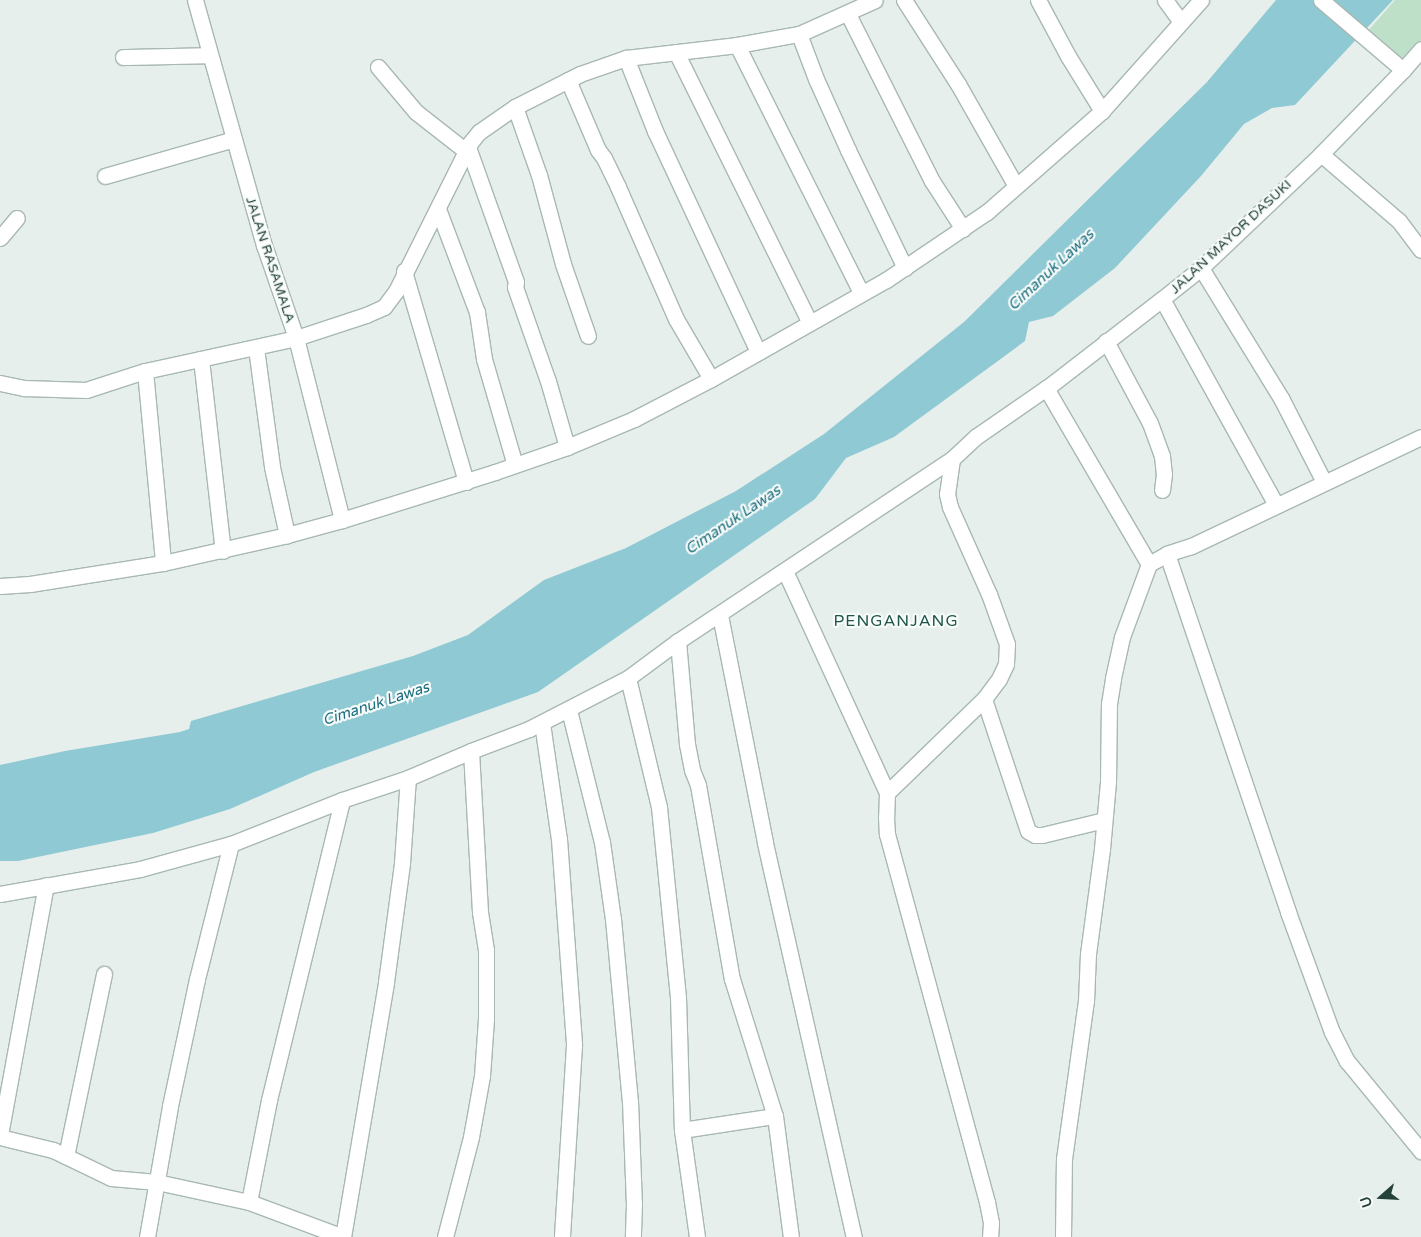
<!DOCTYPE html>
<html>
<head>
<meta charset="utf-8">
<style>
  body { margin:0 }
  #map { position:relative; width:1421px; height:1237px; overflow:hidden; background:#e6efeb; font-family:"Varela Round",sans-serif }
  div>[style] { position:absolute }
  .green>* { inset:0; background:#bfe0c8 }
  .water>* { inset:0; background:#8ec9d4 }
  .roads { filter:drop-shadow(1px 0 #a8b8b2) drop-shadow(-1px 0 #a8b8b2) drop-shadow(0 1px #a8b8b2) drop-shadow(0 -1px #a8b8b2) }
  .minor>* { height:15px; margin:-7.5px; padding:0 7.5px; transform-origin:7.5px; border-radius:7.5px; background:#fff }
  span { translate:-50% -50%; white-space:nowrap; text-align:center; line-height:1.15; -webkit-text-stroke:4.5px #f7fbf9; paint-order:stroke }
  .street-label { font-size:14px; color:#24423a }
  .water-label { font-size:15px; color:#1c6f80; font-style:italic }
  .quarter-label { font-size:16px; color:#1f5548; letter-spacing:1px }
  .north { position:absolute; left:1356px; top:1172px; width:50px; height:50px; -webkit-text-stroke:4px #f7fbf9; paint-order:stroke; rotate:251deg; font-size:14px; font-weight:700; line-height:20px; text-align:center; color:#24423a }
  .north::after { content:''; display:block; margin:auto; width:18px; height:22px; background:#24423a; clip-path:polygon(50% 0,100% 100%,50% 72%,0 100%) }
</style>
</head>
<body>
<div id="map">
  <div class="green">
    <i style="clip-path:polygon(1395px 0,1421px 0,1421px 40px,1402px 62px,1367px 32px)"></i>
  </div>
  <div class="water">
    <i style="clip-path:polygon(1276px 0,1393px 0,1295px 105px,1272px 108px,1244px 124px,1201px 176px,1115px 268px,1053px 316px,1029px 322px,1025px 341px,894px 437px,846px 458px,815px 499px,538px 692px,314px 772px,230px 809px,153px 833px,18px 861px,0 861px,0 765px,65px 751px,180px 732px,189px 729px,191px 721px,413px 656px,468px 635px,544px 580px,626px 548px,736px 491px,824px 434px,964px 322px,1207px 82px)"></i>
  </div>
  <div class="roads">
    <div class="minor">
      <i style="left:195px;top:0;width:255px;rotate:74.3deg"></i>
      <i style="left:264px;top:245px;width:98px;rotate:71deg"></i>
      <i style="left:296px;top:338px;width:188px;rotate:75.8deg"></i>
      <i style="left:904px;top:0;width:100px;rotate:57.3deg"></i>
      <i style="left:958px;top:84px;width:117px;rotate:60.4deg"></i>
      <i style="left:1038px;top:0;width:64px;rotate:61.8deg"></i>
      <i style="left:1068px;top:56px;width:65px;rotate:58.3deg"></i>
      <i style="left:1165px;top:0;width:27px;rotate:54deg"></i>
      <i style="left:1321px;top:0;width:108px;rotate:40.5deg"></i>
      <i style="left:848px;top:14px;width:187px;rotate:63.3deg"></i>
      <i style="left:932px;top:181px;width:57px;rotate:57.1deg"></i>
      <i style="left:799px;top:34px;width:48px;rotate:69.3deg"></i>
      <i style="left:816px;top:79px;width:78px;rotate:65.7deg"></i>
      <i style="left:848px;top:150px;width:131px;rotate:64.2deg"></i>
      <i style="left:737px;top:45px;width:277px;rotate:63.4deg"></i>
      <i style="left:676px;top:52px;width:302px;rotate:63.7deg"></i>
      <i style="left:123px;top:57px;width:86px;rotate:-1.3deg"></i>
      <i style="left:626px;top:58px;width:79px;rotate:68.3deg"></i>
      <i style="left:655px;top:131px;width:244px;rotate:65deg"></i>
      <i style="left:378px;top:67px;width:59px;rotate:49.8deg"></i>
      <i style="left:416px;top:112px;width:63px;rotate:38deg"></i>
      <i style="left:568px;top:80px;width:76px;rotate:66.8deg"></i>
      <i style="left:598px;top:150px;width:10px;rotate:53deg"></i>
      <i style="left:604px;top:158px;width:32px;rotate:64deg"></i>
      <i style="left:618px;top:187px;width:144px;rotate:66.3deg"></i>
      <i style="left:676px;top:319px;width:69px;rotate:59.7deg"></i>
      <i style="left:515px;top:107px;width:72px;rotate:70.6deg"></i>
      <i style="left:539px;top:175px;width:92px;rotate:74.9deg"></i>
      <i style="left:563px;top:264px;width:76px;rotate:70.9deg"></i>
      <i style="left:468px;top:147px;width:143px;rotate:70.4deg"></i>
      <i style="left:516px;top:282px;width:5px;rotate:101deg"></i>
      <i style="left:515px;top:287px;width:100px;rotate:70.7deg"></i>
      <i style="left:548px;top:381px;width:69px;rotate:73.9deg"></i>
      <i style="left:1321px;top:154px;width:103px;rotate:40.7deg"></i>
      <i style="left:1399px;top:221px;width:36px;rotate:53deg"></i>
      <i style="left:105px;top:176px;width:134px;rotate:-16deg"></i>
      <i style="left:438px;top:209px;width:110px;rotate:69.3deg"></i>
      <i style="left:477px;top:312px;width:48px;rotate:81.5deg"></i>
      <i style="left:484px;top:359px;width:110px;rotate:73.7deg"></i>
      <i style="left:0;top:238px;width:26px;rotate:-50deg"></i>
      <i style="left:1201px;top:268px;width:153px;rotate:58.4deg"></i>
      <i style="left:1281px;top:398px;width:94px;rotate:62.9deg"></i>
      <i style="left:404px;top:271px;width:220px;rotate:73.6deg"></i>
      <i style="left:1162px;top:299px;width:235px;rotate:61deg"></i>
      <i style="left:1106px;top:341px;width:93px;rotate:61.8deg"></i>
      <i style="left:1150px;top:423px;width:35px;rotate:70deg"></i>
      <i style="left:1162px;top:456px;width:18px;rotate:84deg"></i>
      <i style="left:1164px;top:474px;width:16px;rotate:97deg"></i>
      <i style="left:256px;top:348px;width:120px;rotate:82.3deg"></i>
      <i style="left:272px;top:467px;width:70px;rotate:77.6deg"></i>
      <i style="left:201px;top:359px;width:193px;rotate:83.5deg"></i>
      <i style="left:145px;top:371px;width:193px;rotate:84.6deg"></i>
      <i style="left:0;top:383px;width:25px;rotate:12deg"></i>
      <i style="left:24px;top:388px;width:62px;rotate:1.8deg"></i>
      <i style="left:86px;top:390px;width:62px;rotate:-17.9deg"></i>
      <i style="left:145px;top:371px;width:155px;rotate:-12.3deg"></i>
      <i style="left:296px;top:338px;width:74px;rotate:-18.2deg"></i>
      <i style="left:366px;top:315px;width:20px;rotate:-24deg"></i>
      <i style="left:384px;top:307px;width:20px;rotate:-53deg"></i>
      <i style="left:396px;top:291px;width:165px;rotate:-63.4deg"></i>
      <i style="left:470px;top:143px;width:14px;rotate:-51deg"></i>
      <i style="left:479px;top:132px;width:44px;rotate:-34.8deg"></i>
      <i style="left:515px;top:107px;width:73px;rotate:-26.9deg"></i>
      <i style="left:580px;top:74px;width:49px;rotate:-19.2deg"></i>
      <i style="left:626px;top:58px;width:112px;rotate:-6.7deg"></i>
      <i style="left:737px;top:45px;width:63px;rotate:-10.1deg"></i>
      <i style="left:799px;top:34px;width:83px;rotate:-24.1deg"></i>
      <i style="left:1046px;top:388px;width:204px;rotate:59.7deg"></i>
      <i style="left:1421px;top:437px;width:255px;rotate:154.6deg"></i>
      <i style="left:1191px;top:546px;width:25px;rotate:162deg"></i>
      <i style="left:1167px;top:554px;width:378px;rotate:71.3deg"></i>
      <i style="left:1288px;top:912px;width:128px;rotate:69.9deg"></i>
      <i style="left:1332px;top:1032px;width:33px;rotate:63deg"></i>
      <i style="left:1347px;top:1061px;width:117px;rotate:50.6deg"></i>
      <i style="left:952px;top:459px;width:35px;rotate:98deg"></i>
      <i style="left:947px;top:494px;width:13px;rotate:77deg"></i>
      <i style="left:950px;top:507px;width:95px;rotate:65.9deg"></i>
      <i style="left:989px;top:594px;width:53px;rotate:70.2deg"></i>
      <i style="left:1007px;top:644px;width:20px;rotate:93deg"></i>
      <i style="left:1006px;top:664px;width:17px;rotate:115deg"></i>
      <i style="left:999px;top:679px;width:25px;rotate:127deg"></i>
      <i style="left:984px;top:699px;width:135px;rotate:135.9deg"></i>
      <i style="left:887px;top:793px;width:24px;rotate:92deg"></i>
      <i style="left:886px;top:817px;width:17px;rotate:87deg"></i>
      <i style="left:887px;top:834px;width:381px;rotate:74.8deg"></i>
      <i style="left:987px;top:1202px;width:21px;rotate:79deg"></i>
      <i style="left:991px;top:1223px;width:14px;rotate:94deg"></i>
      <i style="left:785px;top:571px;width:244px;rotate:65.3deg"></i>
      <i style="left:0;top:586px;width:30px;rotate:-4deg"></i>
      <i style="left:30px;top:584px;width:135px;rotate:-9deg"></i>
      <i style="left:163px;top:563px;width:127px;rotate:-12.7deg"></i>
      <i style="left:287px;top:535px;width:57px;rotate:-15.3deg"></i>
      <i style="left:342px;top:520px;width:160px;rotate:-17.4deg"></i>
      <i style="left:495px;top:472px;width:76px;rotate:-19.1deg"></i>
      <i style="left:567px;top:447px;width:73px;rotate:-22.7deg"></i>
      <i style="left:634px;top:419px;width:87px;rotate:-27.5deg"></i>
      <i style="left:711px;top:379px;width:201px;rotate:-29.5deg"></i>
      <i style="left:886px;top:280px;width:122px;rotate:-34deg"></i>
      <i style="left:987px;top:212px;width:153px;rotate:-41.3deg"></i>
      <i style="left:1102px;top:111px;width:149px;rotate:-48.3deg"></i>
      <i style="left:720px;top:615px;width:232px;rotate:78.8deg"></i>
      <i style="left:765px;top:843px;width:404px;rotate:77.3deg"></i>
      <i style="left:678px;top:641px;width:103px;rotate:85deg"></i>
      <i style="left:687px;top:744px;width:26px;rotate:79deg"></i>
      <i style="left:692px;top:770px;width:16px;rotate:68deg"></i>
      <i style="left:698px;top:785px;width:197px;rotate:80.1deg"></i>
      <i style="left:732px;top:979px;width:144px;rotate:72.6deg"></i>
      <i style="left:775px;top:1116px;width:122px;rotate:82.5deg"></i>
      <i style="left:628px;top:678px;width:133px;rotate:76.5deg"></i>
      <i style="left:659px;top:807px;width:191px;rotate:84.3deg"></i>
      <i style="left:678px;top:997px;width:133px;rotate:88.3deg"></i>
      <i style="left:682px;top:1130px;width:108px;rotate:82deg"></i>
      <i style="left:984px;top:699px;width:139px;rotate:71.6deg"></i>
      <i style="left:1028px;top:831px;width:8px;rotate:30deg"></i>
      <i style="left:1035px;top:835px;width:7px"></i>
      <i style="left:1042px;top:835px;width:64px;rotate:-13.6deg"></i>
      <i style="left:569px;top:710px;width:136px;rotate:76deg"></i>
      <i style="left:602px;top:842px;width:78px;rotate:81.9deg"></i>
      <i style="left:613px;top:919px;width:183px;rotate:84.7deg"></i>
      <i style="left:630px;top:1101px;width:103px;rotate:87.8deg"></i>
      <i style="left:634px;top:1204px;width:33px;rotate:92deg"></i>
      <i style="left:542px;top:723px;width:117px;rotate:81.7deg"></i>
      <i style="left:559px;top:839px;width:207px;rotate:85.8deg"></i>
      <i style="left:574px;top:1045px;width:192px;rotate:93.6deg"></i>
      <i style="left:0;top:894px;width:142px;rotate:-10.1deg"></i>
      <i style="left:140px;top:869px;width:94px;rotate:-15.4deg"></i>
      <i style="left:231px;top:844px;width:119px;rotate:-21.6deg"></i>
      <i style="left:342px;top:800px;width:70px;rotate:-18.4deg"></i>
      <i style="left:408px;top:778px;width:69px;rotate:-23.2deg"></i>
      <i style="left:471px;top:751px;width:62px;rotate:-20.8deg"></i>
      <i style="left:529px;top:729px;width:111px;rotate:-27.3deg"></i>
      <i style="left:628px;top:678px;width:62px;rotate:-36.5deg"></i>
      <i style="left:678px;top:641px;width:329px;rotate:-33.6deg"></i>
      <i style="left:952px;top:459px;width:34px;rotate:-43deg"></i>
      <i style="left:977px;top:436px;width:91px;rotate:-34.7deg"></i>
      <i style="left:1052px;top:384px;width:139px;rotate:-37.7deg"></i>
      <i style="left:1162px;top:299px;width:50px;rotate:-38.5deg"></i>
      <i style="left:1201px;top:268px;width:166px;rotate:-43.5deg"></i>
      <i style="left:1321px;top:154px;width:117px;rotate:-45.7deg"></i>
      <i style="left:1403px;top:70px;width:28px;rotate:-49deg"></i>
      <i style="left:682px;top:1130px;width:94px;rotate:-8.6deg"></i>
      <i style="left:0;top:1135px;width:254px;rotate:-79.6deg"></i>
      <i style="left:0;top:1137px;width:55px;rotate:13.8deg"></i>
      <i style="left:53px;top:1150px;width:64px;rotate:25.8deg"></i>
      <i style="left:111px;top:1178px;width:46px;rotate:5deg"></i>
      <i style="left:157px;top:1182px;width:94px;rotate:12.3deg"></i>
      <i style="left:249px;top:1202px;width:100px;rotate:20.4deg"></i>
      <i style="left:66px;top:1156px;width:186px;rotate:-78.2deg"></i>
      <i style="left:249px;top:1202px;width:104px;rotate:-78.9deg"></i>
      <i style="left:269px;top:1100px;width:309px;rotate:-76.3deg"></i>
      <i style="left:147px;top:1237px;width:133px;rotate:-80deg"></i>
      <i style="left:170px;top:1106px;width:130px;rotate:-78deg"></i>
      <i style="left:197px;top:979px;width:139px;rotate:-75.9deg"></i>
      <i style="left:343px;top:1237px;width:259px;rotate:-80.4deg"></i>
      <i style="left:386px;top:982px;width:120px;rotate:-82.3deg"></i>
      <i style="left:402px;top:863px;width:85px;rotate:-86deg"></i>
      <i style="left:445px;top:1237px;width:103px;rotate:-75.4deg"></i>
      <i style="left:471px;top:1137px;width:62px;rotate:-79.8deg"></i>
      <i style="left:482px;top:1076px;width:57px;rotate:-86deg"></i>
      <i style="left:486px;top:1019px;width:69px;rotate:-90deg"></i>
      <i style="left:486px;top:950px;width:38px;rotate:-99deg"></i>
      <i style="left:480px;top:912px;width:161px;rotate:-93.2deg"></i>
      <i style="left:1063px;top:1237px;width:78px;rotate:-89.3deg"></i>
      <i style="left:1064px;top:1159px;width:160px;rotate:-82.1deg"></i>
      <i style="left:1086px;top:1001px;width:47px;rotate:-87.6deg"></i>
      <i style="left:1088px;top:954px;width:106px;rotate:-82.4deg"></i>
      <i style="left:1102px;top:849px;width:67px;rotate:-84.9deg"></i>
      <i style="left:1108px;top:782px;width:78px;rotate:-89.3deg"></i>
      <i style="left:1109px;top:704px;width:26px;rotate:-81deg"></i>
      <i style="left:1113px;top:678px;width:42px;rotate:-77.6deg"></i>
      <i style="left:1122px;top:637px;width:78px;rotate:-69.7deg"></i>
      <i style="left:1149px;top:564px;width:21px;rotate:-29deg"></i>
    </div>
  </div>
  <div class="street-label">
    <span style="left:1231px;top:237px;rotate:-43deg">JALAN MAYOR DASUKI</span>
    <span style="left:270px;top:260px;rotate:72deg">JALAN RASAMALA</span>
  </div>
  <div class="water-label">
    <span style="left:1051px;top:270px;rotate:-43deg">Cimanuk Lawas</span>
    <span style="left:733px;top:520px;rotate:-34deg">Cimanuk Lawas</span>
    <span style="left:376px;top:704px;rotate:-18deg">Cimanuk Lawas</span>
  </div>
  <div class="quarter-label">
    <span style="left:896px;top:621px">PENGANJANG</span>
  </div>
  <div class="north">U</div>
</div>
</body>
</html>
